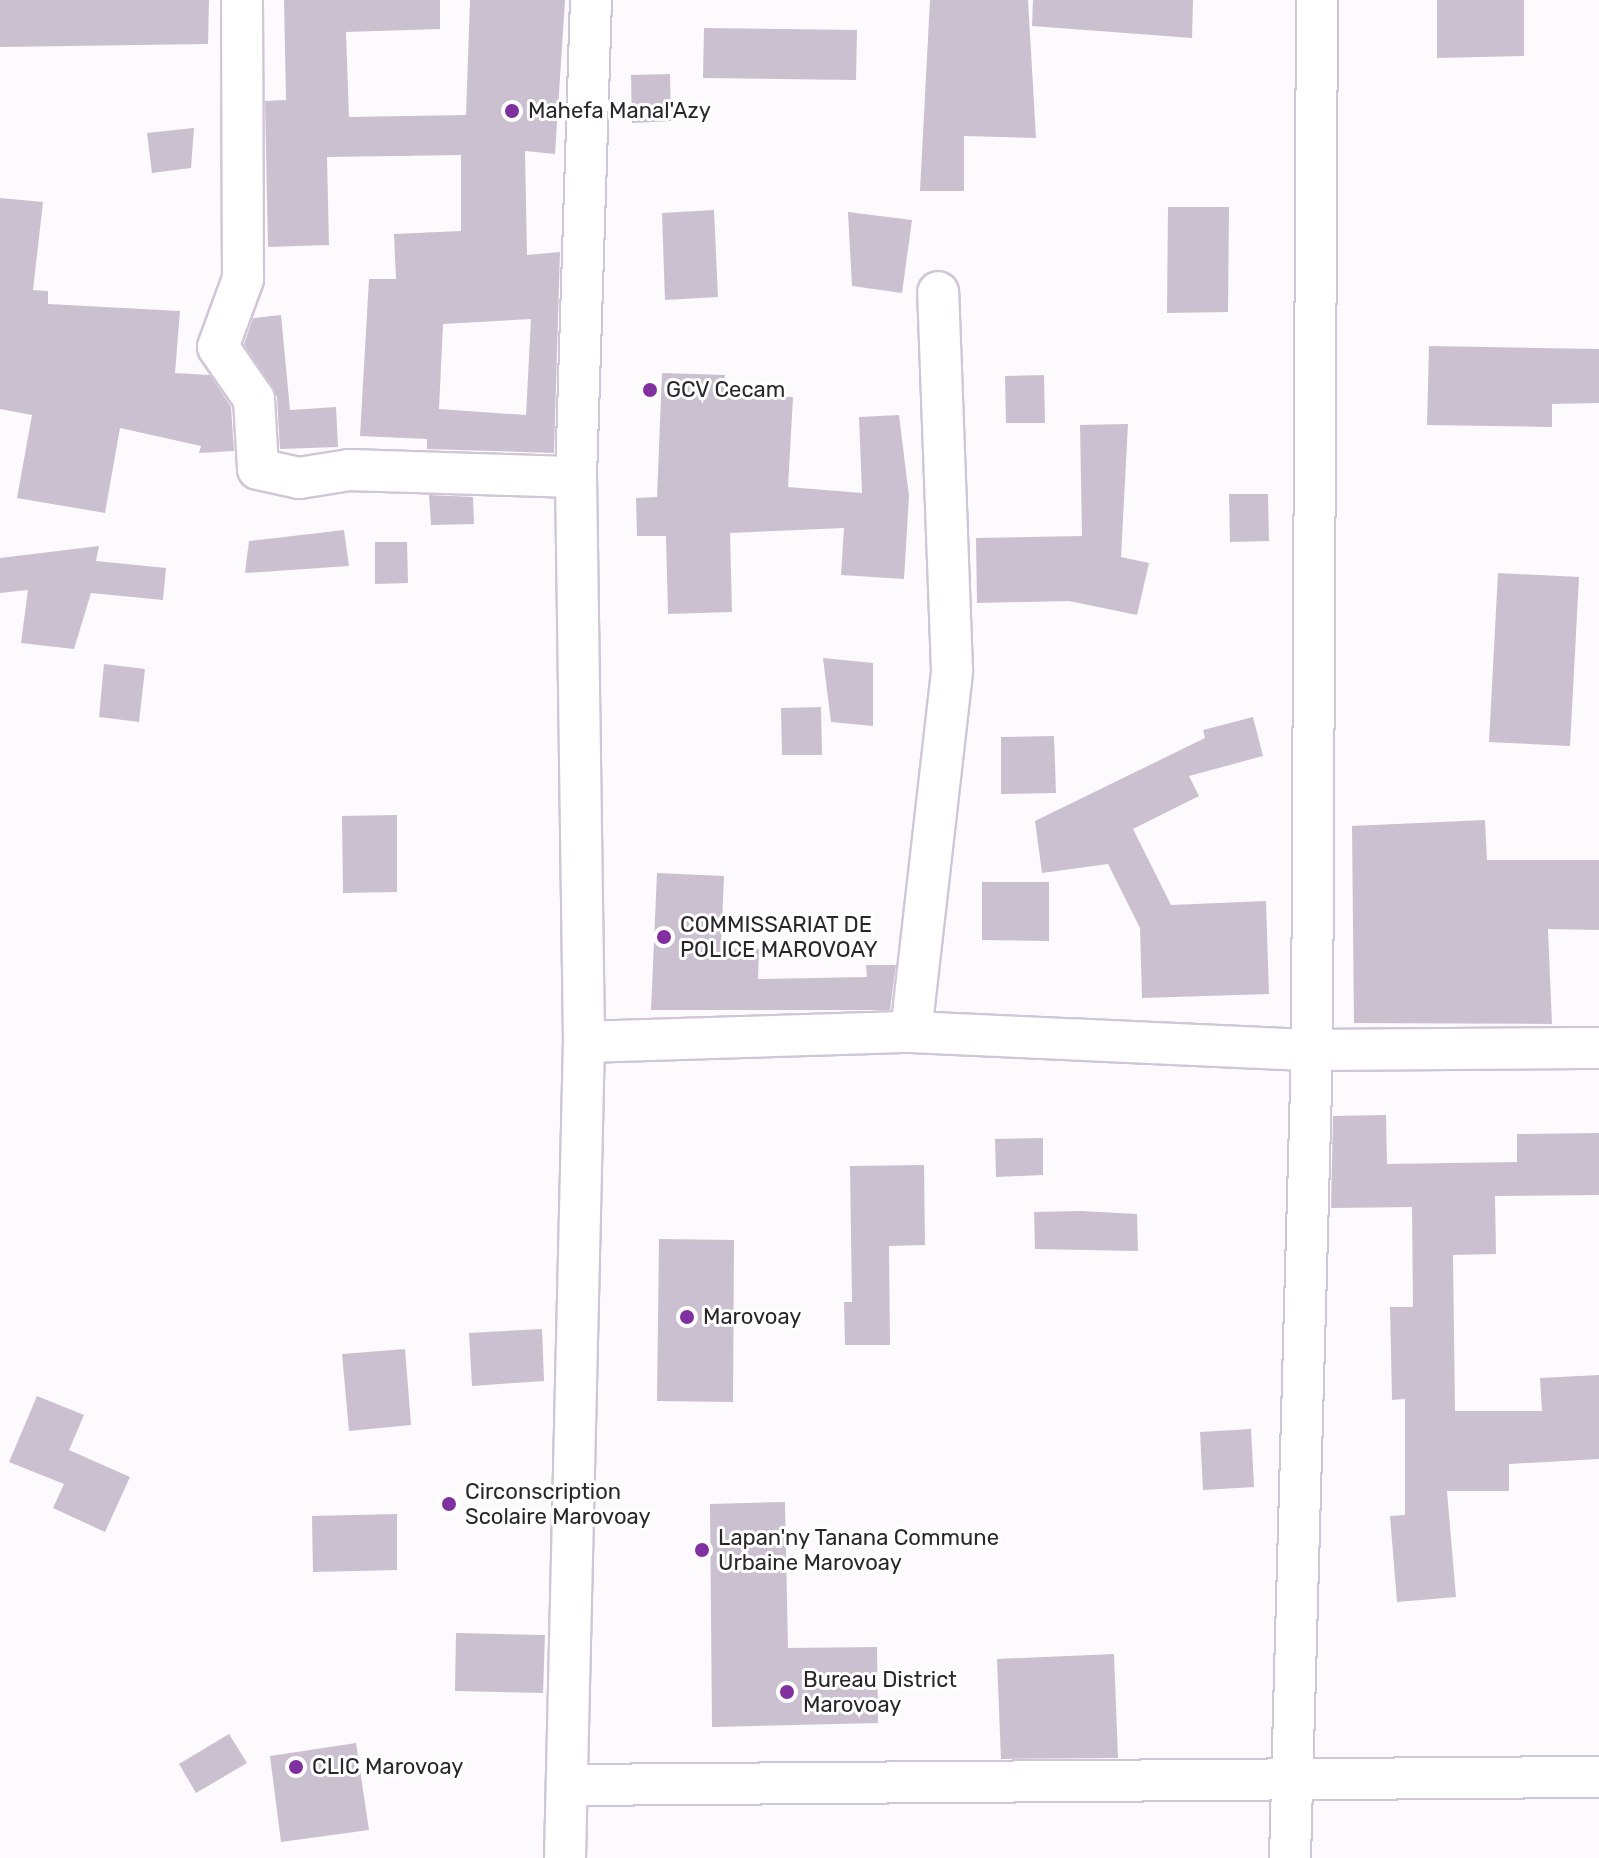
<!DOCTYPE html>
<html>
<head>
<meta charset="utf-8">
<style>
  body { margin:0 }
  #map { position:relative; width:1599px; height:1858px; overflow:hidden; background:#fcfafd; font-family:Rubik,sans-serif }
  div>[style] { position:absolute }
  .building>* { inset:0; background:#cbc0d0 }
  .roads { filter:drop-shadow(2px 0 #d1c6d7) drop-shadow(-2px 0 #d1c6d7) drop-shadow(0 2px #d1c6d7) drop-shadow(0 -2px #d1c6d7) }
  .street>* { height:40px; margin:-20px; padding:0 20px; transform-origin:20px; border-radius:20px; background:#fff }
  .dots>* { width:22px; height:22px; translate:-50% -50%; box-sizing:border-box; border:4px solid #fff; border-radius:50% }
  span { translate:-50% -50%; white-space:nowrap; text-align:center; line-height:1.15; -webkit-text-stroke:6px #fff; paint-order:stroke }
  .poi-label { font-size:22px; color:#2a262c }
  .left { translate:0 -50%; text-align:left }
</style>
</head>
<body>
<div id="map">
  <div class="building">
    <i style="clip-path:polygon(0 0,209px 0,208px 44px,0 47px)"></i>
    <i style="clip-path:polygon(evenodd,284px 0,440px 0,440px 29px,346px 32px,349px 117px,466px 115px,470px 0,565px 0,555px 154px,525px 151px,527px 255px,560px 252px,554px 453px,427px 449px,427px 439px,360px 436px,369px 279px,396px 279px,394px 234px,461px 231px,461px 155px,327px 157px,329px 245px,268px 247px,265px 101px,286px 100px,284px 0,531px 319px,526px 415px,439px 409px,443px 324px,531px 319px)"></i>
    <i style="clip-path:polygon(930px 0,1028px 0,1036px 138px,964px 136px,964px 191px,920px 191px)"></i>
    <i style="clip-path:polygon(1033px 0,1193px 0,1192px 38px,1032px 26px)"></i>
    <i style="clip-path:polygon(1437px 0,1524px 0,1524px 56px,1437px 58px)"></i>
    <i style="clip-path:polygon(704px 28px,857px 30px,856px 80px,703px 78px)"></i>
    <i style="clip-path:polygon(670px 74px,671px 121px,632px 123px,631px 75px)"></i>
    <i style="clip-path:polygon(194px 128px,191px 168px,152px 173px,147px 133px)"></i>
    <i style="clip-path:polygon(0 198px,43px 202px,33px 290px,48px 291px,48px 304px,180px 311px,175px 373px,210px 375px,231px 407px,234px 451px,199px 453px,201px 446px,120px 428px,105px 513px,17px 498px,32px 415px,0 409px)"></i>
    <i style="clip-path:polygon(1168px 207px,1229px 207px,1228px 312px,1167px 313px)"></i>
    <i style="clip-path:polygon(714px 210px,718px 297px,665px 300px,662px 213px)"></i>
    <i style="clip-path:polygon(848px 212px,912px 220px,902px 293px,852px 286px)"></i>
    <i style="clip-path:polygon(281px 315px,290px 410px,336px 407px,338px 447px,280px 449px,277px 397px,244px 344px,253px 318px)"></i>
    <i style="clip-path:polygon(1429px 346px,1599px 349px,1599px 403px,1552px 404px,1552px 427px,1427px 425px)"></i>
    <i style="clip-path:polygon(662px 373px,725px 375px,724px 394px,793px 397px,788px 487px,862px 493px,859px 417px,899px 415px,909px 496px,904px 579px,841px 575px,844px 528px,730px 533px,732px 612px,668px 614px,666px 536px,637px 536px,636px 498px,657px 497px)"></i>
    <i style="clip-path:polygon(1044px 375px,1045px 423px,1006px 423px,1005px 376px)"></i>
    <i style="clip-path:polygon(1128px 424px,1121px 557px,1149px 563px,1137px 615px,1069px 601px,977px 603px,976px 538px,1082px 536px,1080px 425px)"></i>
    <i style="clip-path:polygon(1229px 494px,1268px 494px,1269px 541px,1230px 542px)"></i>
    <i style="clip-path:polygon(429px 495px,473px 497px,474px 524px,431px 525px)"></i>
    <i style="clip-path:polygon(344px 530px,349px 566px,245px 573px,249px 541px)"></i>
    <i style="clip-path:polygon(375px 542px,407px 542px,408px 583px,375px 584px)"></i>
    <i style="clip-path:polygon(99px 546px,96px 561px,166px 568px,163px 600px,91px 593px,74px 649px,21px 643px,28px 590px,0 593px,0 558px)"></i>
    <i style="clip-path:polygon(1498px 573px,1579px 577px,1570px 746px,1489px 742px)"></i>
    <i style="clip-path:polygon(823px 658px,873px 663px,873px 726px,831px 722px)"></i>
    <i style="clip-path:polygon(104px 664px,145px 669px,139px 722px,99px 717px)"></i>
    <i style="clip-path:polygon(821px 707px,822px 755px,782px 755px,781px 708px)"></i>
    <i style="clip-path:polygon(1253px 717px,1263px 756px,1189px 776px,1199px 796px,1133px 829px,1171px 905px,1266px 901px,1269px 994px,1142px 998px,1140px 928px,1108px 864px,1042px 873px,1035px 821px,1205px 738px,1203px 730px)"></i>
    <i style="clip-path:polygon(1054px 736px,1056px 793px,1001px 794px,1001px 737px)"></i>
    <i style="clip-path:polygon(397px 815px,397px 892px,343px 893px,342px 816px)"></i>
    <i style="clip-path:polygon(1485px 820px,1487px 860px,1599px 860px,1599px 930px,1548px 929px,1552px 1024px,1354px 1023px,1352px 826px)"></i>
    <i style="clip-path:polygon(657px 873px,724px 876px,721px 948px,759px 949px,758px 979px,867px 977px,866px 965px,896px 965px,890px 1010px,651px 1010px)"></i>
    <i style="clip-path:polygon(982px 882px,1049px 882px,1049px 941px,982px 940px)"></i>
    <i style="clip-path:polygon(1386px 1115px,1387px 1164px,1517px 1162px,1517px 1134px,1599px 1133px,1599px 1195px,1495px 1196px,1496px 1254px,1453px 1255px,1455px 1411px,1542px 1411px,1540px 1378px,1599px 1375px,1599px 1459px,1509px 1464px,1509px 1491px,1447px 1491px,1456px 1597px,1397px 1602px,1390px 1516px,1405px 1515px,1405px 1399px,1392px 1400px,1390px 1307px,1413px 1307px,1412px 1207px,1331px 1208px,1333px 1116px)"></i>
    <i style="clip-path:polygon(1043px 1138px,1043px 1175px,996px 1177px,995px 1139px)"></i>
    <i style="clip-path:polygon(924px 1165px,925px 1245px,889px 1246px,890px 1345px,845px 1345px,844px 1302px,852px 1302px,850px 1166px)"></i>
    <i style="clip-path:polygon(1081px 1211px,1137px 1214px,1138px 1251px,1035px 1249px,1034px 1212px)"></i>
    <i style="clip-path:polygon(659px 1239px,734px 1240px,733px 1402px,657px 1401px)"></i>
    <i style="clip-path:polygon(542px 1329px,544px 1381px,472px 1386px,469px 1333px)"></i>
    <i style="clip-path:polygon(405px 1349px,411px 1425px,349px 1431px,342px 1354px)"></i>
    <i style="clip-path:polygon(37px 1396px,84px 1415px,69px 1450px,130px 1477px,105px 1532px,53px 1508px,64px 1484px,9px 1462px)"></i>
    <i style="clip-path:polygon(1251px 1429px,1254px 1487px,1203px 1490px,1200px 1432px)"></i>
    <i style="clip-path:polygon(785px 1502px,788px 1648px,877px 1647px,878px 1723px,712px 1727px,710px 1504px)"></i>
    <i style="clip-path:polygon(397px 1514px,397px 1570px,313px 1572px,312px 1516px)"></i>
    <i style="clip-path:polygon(456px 1633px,545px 1635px,543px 1693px,455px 1691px)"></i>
    <i style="clip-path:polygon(1114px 1654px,1118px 1758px,1001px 1759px,997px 1659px)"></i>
    <i style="clip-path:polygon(229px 1734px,247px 1763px,196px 1793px,179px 1764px)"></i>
    <i style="clip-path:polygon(356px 1743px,369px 1830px,281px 1842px,270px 1756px)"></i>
  </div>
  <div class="roads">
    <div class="street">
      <i style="left:242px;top:0;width:279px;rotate:89.8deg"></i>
      <i style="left:243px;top:279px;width:72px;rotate:110.2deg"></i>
      <i style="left:218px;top:347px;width:63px;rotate:55.3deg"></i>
      <i style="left:254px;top:399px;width:70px;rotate:86.7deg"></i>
      <i style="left:258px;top:469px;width:42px;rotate:12.4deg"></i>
      <i style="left:299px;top:478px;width:51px;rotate:-9.1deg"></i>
      <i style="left:349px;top:470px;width:227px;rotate:1.8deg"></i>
      <i style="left:911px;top:1032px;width:364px;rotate:-83.5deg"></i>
      <i style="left:952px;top:670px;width:378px;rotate:-92.1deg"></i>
      <i style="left:584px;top:1042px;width:327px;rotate:-1.8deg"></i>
      <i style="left:911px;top:1032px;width:401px;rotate:2.6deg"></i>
      <i style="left:1312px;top:1050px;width:287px;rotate:-0.4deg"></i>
      <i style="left:569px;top:1785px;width:1030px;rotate:-0.45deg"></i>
      <i style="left:565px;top:1858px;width:816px;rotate:-88.67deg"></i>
      <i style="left:584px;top:1042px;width:565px;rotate:-90.81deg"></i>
      <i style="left:576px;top:477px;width:477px;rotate:-88.2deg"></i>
      <i style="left:1290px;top:1858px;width:808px;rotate:-88.44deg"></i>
      <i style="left:1312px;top:1050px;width:1050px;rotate:-89.73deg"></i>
    </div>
  </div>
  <div class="dots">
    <i style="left:512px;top:111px;background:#8130a0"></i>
    <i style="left:650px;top:390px;background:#8130a0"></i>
    <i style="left:664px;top:937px;background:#8130a0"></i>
    <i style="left:687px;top:1317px;background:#8130a0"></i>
    <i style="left:449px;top:1504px;background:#8130a0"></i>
    <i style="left:702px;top:1550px;background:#8130a0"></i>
    <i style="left:787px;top:1692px;background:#8130a0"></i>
    <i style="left:296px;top:1767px;background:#8130a0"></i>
  </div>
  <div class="poi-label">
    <span class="left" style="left:528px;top:111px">Mahefa Manal'Azy</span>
    <span class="left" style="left:666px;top:390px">GCV Cecam</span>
    <span class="left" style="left:680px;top:937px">COMMISSARIAT DE<br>POLICE MAROVOAY</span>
    <span class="left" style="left:703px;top:1317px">Marovoay</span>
    <span class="left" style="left:465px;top:1504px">Circonscription<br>Scolaire Marovoay</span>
    <span class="left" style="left:718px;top:1550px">Lapan'ny Tanana Commune<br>Urbaine Marovoay</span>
    <span class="left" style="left:803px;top:1692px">Bureau District<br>Marovoay</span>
    <span class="left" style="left:312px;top:1767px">CLIC Marovoay</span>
  </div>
</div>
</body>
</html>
